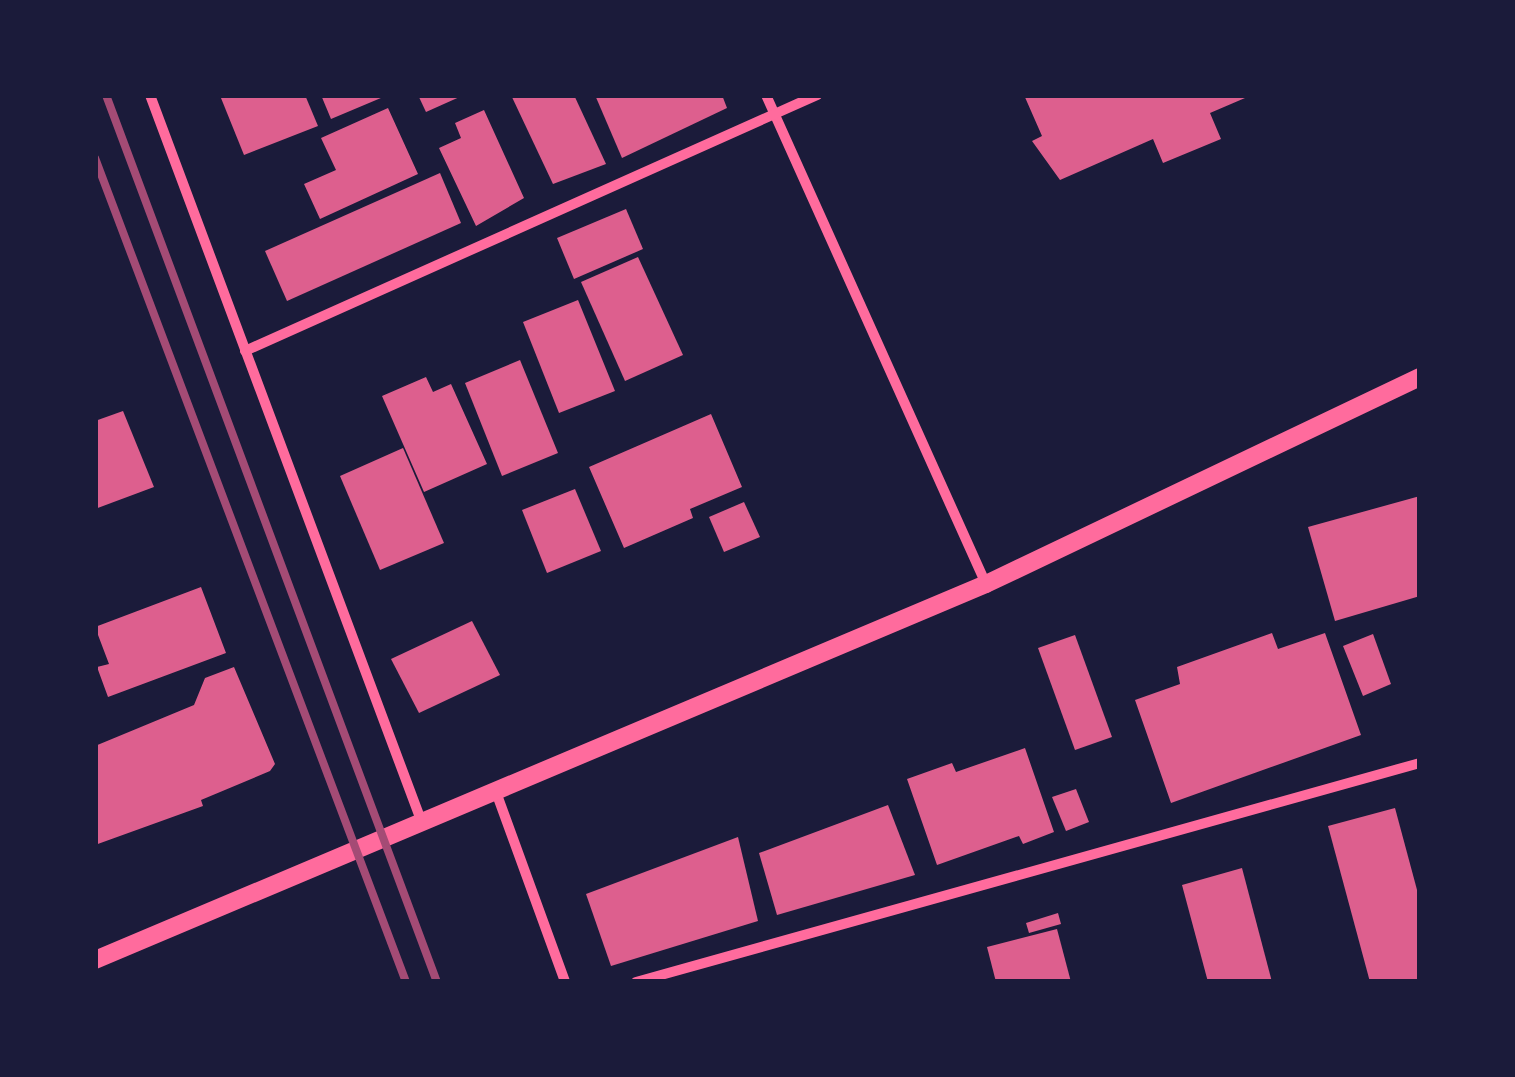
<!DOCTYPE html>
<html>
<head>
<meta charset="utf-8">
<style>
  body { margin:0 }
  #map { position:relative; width:1515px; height:1077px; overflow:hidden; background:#1b1b3a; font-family:"Work Sans",sans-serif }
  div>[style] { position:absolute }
  .building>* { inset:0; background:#dd5f8e }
  .minor>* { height:10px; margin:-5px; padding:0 5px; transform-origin:5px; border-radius:5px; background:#ff6b9d }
  .tertiary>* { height:18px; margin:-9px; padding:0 9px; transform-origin:9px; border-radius:9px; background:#ff6b9d }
  .rail>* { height:8px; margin:-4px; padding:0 4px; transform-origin:4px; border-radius:4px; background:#a44b75 }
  span { translate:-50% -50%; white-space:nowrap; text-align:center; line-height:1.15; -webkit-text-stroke:8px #1b1b3a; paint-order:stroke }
  .frame { position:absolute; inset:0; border:98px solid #1b1b3a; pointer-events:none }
</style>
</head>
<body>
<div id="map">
  <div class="building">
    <i style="clip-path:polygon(229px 95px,305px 95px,318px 126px,244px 155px,221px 98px)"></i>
    <i style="clip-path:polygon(321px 95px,388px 95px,331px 119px)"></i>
    <i style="clip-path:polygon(418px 95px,464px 95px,426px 112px)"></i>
    <i style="clip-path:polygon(511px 95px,574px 95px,606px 164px,553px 184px)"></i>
    <i style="clip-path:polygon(595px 95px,722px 95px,727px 108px,622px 158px)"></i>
    <i style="clip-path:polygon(1024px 95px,1252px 95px,1210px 113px,1221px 139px,1163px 163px,1153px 139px,1060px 180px,1032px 141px,1042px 136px)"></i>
    <i style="clip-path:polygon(388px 108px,418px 174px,320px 219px,304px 184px,336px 170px,321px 138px)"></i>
    <i style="clip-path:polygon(484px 110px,524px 198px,476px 226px,439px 148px,461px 138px,455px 123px)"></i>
    <i style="clip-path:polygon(440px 173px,461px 223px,287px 301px,265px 251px)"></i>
    <i style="clip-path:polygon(626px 209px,643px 249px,574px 279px,557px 238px)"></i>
    <i style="clip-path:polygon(638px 257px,683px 355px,625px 381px,581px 282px)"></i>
    <i style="clip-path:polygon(578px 300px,615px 391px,559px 413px,523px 322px)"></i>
    <i style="clip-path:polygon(520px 360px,558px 453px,502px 476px,465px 383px)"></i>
    <i style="clip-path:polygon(426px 377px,433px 392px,451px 384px,487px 464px,424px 492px,382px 396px)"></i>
    <i style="clip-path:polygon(123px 411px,154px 487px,95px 509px,95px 421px)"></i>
    <i style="clip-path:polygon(711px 414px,742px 487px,690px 509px,693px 518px,624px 548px,589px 467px)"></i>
    <i style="clip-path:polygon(403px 448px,444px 543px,380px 570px,340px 476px)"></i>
    <i style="clip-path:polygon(575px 489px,601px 551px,547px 573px,522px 510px)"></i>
    <i style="clip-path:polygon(1420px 496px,1420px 596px,1335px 621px,1308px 527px)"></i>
    <i style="clip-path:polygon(744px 502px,760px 537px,724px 552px,709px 517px)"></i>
    <i style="clip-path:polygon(201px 587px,226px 653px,108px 697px,97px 667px,109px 664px,95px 627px)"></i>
    <i style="clip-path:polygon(472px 621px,500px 675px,419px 713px,391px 659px)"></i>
    <i style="clip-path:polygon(1272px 633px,1278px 649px,1325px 633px,1361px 735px,1171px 803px,1135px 700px,1180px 684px,1177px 667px)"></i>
    <i style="clip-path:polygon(1373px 634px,1391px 684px,1363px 696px,1343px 646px)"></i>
    <i style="clip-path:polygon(1075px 635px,1112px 737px,1075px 750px,1038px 648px)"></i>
    <i style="clip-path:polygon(234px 667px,275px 764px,270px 771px,201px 800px,203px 806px,95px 845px,95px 746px,194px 705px,205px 678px)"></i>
    <i style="clip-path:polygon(1025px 748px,1054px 832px,1023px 844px,1019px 836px,937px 865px,907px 779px,952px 763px,956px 772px)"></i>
    <i style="clip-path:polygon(1076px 789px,1089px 822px,1066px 831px,1052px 797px)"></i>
    <i style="clip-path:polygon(888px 805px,915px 875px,777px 915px,759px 853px)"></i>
    <i style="clip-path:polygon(1395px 808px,1420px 901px,1420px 982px,1370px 982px,1328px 826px)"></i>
    <i style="clip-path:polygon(738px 837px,758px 921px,611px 966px,586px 894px)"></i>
    <i style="clip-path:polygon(1242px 868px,1272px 982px,1208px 982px,1182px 885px)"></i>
    <i style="clip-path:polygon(1058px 913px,1061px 924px,1029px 933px,1026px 923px)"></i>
    <i style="clip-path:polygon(1057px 929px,1071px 982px,996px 982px,987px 947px)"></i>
  </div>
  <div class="minor">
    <i style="left:150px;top:95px;width:777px;rotate:69.51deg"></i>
    <i style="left:766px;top:95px;width:536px;rotate:65.78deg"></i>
    <i style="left:245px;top:351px;width:627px;rotate:-24.11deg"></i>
    <i style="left:496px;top:792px;width:202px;rotate:70deg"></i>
    <i style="left:636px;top:982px;width:814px;rotate:-15.61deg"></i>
  </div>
  <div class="tertiary">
    <i style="left:95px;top:960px;width:967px;rotate:-22.88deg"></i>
    <i style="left:986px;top:584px;width:481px;rotate:-25.5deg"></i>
  </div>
  <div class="rail">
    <i style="left:106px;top:95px;width:947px;rotate:69.54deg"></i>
    <i style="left:95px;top:158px;width:881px;rotate:69.32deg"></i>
  </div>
  <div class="frame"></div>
</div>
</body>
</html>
